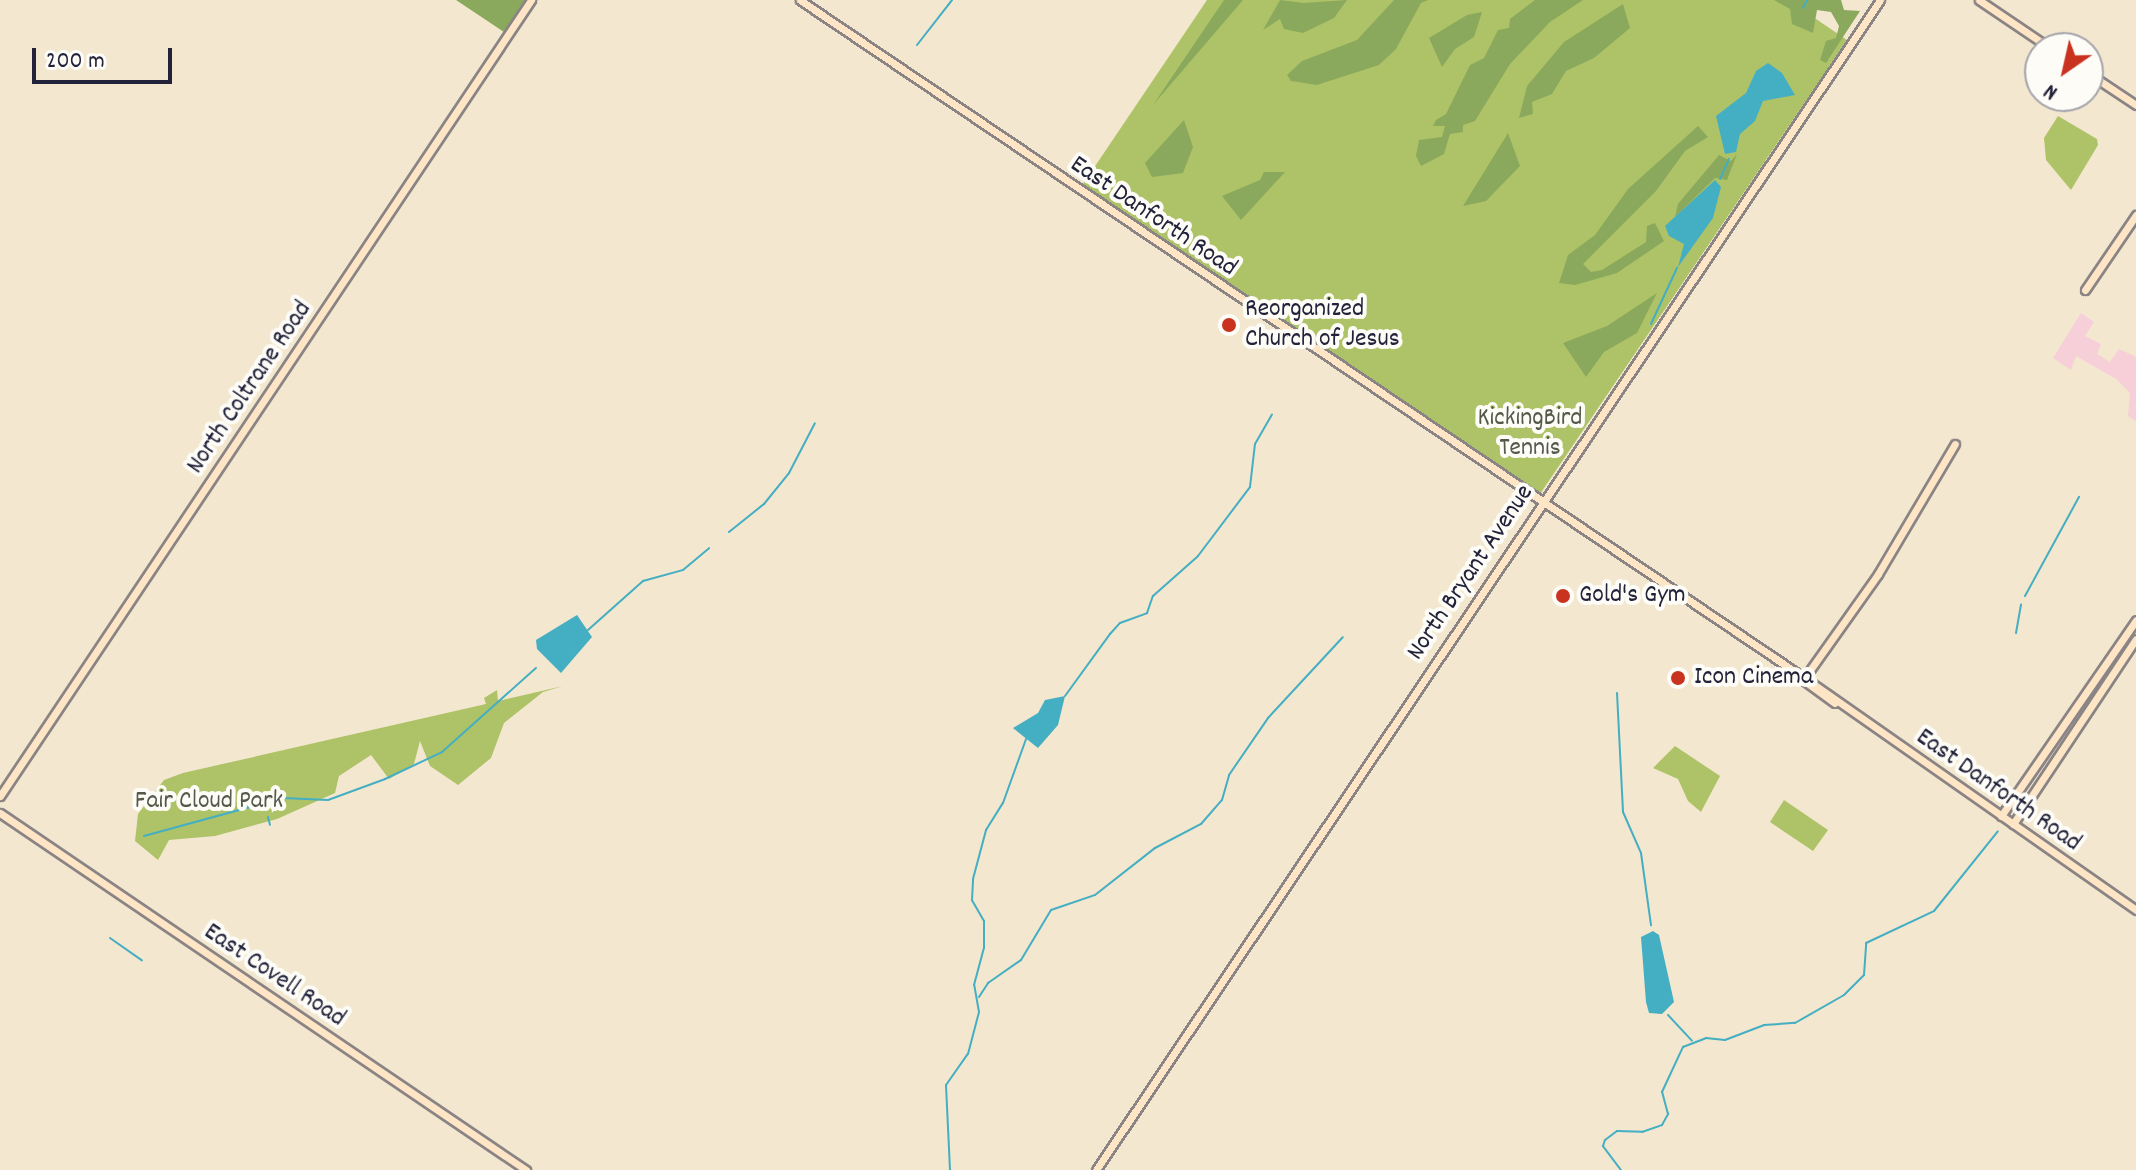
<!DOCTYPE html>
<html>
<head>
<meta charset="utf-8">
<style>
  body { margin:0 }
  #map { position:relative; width:2136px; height:1170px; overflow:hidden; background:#f3e7cf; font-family:Dekko,sans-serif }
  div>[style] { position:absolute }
  .built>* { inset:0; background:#f6cfd8 }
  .green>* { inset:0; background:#aec367 }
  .forest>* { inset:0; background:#8aa95c }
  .water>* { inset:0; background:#44aec3 }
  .stream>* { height:2px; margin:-1px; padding:0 1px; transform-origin:1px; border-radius:1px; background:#44aec3 }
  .roads { filter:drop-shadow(2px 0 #8a8485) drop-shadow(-2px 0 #8a8485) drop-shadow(0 2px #8a8485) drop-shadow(0 -2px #8a8485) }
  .secondary>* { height:7px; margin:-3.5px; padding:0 3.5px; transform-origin:3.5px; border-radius:3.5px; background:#fde5c5 }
  .dots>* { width:22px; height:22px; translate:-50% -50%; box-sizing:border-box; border:4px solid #fdfcf7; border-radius:50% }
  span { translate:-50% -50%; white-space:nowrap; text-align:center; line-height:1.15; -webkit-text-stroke:8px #fdfcf7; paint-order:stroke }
  .street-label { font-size:26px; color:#22223b }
  .poi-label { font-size:26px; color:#22223b }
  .left { translate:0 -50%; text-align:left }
  .park-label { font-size:26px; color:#535a4a }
  .north { position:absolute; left:2024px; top:32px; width:80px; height:80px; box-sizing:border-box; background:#fdfcf7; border:2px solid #a5a5ac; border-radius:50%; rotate:214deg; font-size:22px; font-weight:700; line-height:32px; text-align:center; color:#22223b }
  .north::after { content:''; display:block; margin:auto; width:28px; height:36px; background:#c8321e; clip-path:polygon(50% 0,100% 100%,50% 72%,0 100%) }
  .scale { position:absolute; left:32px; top:48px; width:140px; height:36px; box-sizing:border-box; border:4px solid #22223b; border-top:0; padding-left:10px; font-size:24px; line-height:28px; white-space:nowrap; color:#22223b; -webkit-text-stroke:6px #fdfcf7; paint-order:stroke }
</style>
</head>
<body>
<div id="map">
  <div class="built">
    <i style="clip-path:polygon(2081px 313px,2094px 322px,2085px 336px,2101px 344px,2097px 354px,2110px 362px,2119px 349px,2136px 357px,2136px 421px,2128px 416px,2130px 393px,2116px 379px,2076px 356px,2071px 370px,2053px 358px)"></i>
  </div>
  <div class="green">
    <i style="clip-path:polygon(1207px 0,1788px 0,1847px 40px,1540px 494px,1081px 187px)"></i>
    <i style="clip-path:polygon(2058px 116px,2097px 139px,2098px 145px,2071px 190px,2046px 160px,2044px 138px)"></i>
    <i style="clip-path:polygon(563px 686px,543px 692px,504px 723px,491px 758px,458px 785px,430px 766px,420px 741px,414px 764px,389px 779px,371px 755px,339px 776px,335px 793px,277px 819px,215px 836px,169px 840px,158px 860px,135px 841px,138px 814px,164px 780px,183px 773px,486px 704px,484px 698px,497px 690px,498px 701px)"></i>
    <i style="clip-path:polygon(1675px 746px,1720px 776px,1701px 812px,1688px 801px,1678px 779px,1653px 768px)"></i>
    <i style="clip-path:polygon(1784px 800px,1828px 830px,1813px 851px,1770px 822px)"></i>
  </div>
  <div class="forest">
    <i style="clip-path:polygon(456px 0,525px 0,504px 32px)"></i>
    <i style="clip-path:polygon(1224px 0,1243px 0,1153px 105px)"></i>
    <i style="clip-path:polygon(1280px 0,1304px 3px,1347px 0,1334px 18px,1303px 33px,1284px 29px,1280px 19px,1263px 30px)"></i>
    <i style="clip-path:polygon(1394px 0,1428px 0,1421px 3px,1396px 49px,1379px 65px,1317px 85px,1291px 81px,1287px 75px,1302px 61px,1357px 40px)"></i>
    <i style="clip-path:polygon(1535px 0,1583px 0,1550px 22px,1510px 64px,1475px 121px,1463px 125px,1463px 132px,1450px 134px,1444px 154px,1421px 166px,1416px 156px,1419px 140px,1442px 137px,1445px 126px,1433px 126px,1436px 120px,1446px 114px,1470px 65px,1484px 58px,1498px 30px,1509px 28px,1510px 19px)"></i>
    <i style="clip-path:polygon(1774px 0,1841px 0,1844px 10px,1860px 11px,1826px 63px,1820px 60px,1826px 41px,1836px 38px,1839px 26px,1831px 12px,1817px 10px,1813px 33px,1792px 24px,1790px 9px)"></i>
    <i style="clip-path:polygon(1623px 4px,1630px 28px,1594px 58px,1566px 71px,1552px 94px,1532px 102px,1533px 114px,1519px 118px,1527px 86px,1564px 42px)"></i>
    <i style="clip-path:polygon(1482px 12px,1474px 37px,1455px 49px,1442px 67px,1429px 38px,1467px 15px)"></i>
    <i style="clip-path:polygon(1184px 120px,1193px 147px,1183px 173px,1152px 177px,1145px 163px)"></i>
    <i style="clip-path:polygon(1698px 126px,1708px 137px,1685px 151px,1656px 191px,1583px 264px,1591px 272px,1602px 270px,1646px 242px,1647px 226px,1655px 223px,1664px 241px,1617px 273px,1575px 285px,1559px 283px,1568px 255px,1595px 235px,1628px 189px)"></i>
    <i style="clip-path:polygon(1508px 133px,1520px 166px,1486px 201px,1463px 206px)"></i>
    <i style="clip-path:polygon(1737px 154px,1727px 180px,1715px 178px,1675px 217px,1678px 204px,1719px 155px,1731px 161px)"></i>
    <i style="clip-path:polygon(1264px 172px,1285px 172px,1241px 220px,1222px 196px,1260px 180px)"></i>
    <i style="clip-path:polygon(1657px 293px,1637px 333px,1604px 352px,1586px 377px,1563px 343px,1607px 326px)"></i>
  </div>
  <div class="water">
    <i style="clip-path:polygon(1768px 63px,1782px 73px,1795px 95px,1763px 101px,1755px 121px,1740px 134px,1736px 152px,1725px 154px,1716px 116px,1746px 93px,1756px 71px)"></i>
    <i style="clip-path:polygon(1715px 180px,1721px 187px,1713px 218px,1678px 267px,1684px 244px,1669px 236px,1665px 226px)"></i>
    <i style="clip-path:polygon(577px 615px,592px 637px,561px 673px,537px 649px,536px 640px)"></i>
    <i style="clip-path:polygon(1065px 696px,1058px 725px,1038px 748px,1013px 728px,1038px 713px,1045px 700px)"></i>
    <i style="clip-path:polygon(1653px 931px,1659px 935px,1674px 1002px,1662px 1014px,1649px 1013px,1646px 1002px,1641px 937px)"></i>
  </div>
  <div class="stream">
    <i style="left:1803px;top:8px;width:9px;rotate:-63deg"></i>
    <i style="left:917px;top:45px;width:57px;rotate:-52.1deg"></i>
    <i style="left:1720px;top:179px;width:22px;rotate:-66deg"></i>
    <i style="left:1651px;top:324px;width:62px;rotate:-65.1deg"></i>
    <i style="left:729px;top:532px;width:45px;rotate:-38.7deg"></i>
    <i style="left:764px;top:504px;width:40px;rotate:-51deg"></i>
    <i style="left:789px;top:473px;width:56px;rotate:-62.5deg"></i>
    <i style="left:2025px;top:596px;width:113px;rotate:-61.4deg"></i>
    <i style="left:588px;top:630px;width:74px;rotate:-41.7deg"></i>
    <i style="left:643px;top:581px;width:41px;rotate:-15.4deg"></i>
    <i style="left:683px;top:570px;width:34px;rotate:-40deg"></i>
    <i style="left:2016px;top:633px;width:29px;rotate:-80deg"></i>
    <i style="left:1617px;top:693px;width:119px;rotate:87.1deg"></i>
    <i style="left:1623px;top:812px;width:45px;rotate:66.3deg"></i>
    <i style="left:1641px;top:853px;width:73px;rotate:82.1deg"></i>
    <i style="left:1065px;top:696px;width:77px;rotate:-54deg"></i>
    <i style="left:1110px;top:634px;width:15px;rotate:-48deg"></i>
    <i style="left:1120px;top:623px;width:29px;rotate:-20deg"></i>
    <i style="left:1147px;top:613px;width:18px;rotate:-71deg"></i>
    <i style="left:1153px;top:596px;width:60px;rotate:-41.6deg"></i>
    <i style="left:1198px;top:556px;width:86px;rotate:-53deg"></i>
    <i style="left:1250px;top:487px;width:43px;rotate:-83.4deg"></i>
    <i style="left:1255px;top:444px;width:34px;rotate:-60deg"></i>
    <i style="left:268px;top:817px;width:8px;rotate:76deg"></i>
    <i style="left:144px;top:836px;width:144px;rotate:-15.3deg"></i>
    <i style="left:283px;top:798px;width:45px;rotate:2.5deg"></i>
    <i style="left:328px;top:800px;width:61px;rotate:-20.2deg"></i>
    <i style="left:385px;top:779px;width:63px;rotate:-25.3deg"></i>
    <i style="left:442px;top:752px;width:126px;rotate:-41.8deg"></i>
    <i style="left:110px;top:938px;width:39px;rotate:35deg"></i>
    <i style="left:979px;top:997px;width:17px;rotate:-57deg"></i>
    <i style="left:988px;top:983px;width:40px;rotate:-34.9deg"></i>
    <i style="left:1021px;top:960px;width:58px;rotate:-59deg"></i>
    <i style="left:1051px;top:910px;width:46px;rotate:-18.8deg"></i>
    <i style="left:1095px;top:895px;width:76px;rotate:-38.1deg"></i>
    <i style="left:1155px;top:848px;width:52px;rotate:-27.6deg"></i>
    <i style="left:1201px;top:824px;width:32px;rotate:-49deg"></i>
    <i style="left:1222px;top:800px;width:26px;rotate:-74deg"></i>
    <i style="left:1229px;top:775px;width:69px;rotate:-55.6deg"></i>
    <i style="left:1268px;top:718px;width:110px;rotate:-47.2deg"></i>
    <i style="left:1668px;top:1015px;width:35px;rotate:47deg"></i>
    <i style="left:950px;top:1170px;width:85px;rotate:-92.7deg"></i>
    <i style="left:946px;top:1085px;width:38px;rotate:-55deg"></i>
    <i style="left:968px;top:1054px;width:43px;rotate:-75.3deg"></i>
    <i style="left:979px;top:1012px;width:27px;rotate:-100deg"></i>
    <i style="left:974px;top:985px;width:38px;rotate:-75deg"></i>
    <i style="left:984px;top:948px;width:27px;rotate:-90deg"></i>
    <i style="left:984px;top:921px;width:24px;rotate:-120deg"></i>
    <i style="left:972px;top:900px;width:21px;rotate:-87deg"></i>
    <i style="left:973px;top:879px;width:51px;rotate:-75.1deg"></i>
    <i style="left:986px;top:830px;width:32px;rotate:-58deg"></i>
    <i style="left:1003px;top:803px;width:68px;rotate:-70.2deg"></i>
    <i style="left:1621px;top:1170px;width:30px;rotate:-127deg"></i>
    <i style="left:1603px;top:1146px;width:6px;rotate:-72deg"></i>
    <i style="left:1605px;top:1140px;width:15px;rotate:-37deg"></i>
    <i style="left:1617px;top:1131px;width:25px;rotate:2deg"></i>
    <i style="left:1642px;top:1132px;width:21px;rotate:-19deg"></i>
    <i style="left:1662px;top:1125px;width:13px;rotate:-61deg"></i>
    <i style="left:1668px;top:1114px;width:23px;rotate:-105deg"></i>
    <i style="left:1662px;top:1092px;width:50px;rotate:-65deg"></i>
    <i style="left:1683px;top:1047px;width:25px;rotate:-21deg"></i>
    <i style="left:1706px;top:1038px;width:19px;rotate:6deg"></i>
    <i style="left:1725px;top:1040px;width:42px;rotate:-21deg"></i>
    <i style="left:1764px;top:1025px;width:31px;rotate:-4deg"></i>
    <i style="left:1795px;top:1023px;width:56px;rotate:-29.7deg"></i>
    <i style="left:1844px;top:995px;width:28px;rotate:-45deg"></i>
    <i style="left:1864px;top:975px;width:32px;rotate:-86deg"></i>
    <i style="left:1866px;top:943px;width:75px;rotate:-25.2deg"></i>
    <i style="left:1934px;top:911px;width:102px;rotate:-51.3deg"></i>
  </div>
  <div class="roads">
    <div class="secondary">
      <i style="left:800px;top:0;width:1221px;rotate:34.02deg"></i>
      <i style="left:1812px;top:683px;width:396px;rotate:35deg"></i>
      <i style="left:1979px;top:0;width:86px;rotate:34.1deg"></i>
      <i style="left:2088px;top:73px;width:58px;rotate:33.7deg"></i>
      <i style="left:2085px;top:290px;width:91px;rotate:-55.8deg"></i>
      <i style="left:1803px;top:680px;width:130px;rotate:-54.7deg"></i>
      <i style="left:1878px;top:574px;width:151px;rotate:-59.4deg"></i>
      <i style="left:1803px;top:680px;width:39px;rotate:36deg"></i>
      <i style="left:0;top:796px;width:957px;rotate:-56.29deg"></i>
      <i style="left:0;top:813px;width:636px;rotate:34.17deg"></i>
      <i style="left:2001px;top:816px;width:238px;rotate:-55.4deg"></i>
      <i style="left:2013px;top:824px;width:222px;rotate:-56.4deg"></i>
      <i style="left:1096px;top:1170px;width:1408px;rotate:-56.17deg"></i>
    </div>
  </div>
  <div class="dots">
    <i style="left:1229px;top:325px;background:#c8321e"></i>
    <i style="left:1563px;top:596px;background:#c8321e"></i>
    <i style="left:1678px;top:678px;background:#c8321e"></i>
  </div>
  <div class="street-label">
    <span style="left:1153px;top:217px;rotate:34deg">East Danforth Road</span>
    <span style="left:250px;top:388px;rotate:-56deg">North Coltrane Road</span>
    <span style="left:1471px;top:573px;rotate:-56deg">North Bryant Avenue</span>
    <span style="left:1998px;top:791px;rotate:35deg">East Danforth Road</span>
    <span style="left:274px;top:976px;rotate:34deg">East Covell Road</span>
  </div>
  <div class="poi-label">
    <span class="left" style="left:1245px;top:325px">Reorganized<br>Church of Jesus</span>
    <span class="left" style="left:1579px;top:596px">Gold's Gym</span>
    <span class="left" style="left:1694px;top:678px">Icon Cinema</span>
  </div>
  <div class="park-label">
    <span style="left:1530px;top:434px">KickingBird<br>Tennis</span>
    <span style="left:209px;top:802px">Fair Cloud Park</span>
  </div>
  <div class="north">N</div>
  <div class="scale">200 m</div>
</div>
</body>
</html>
